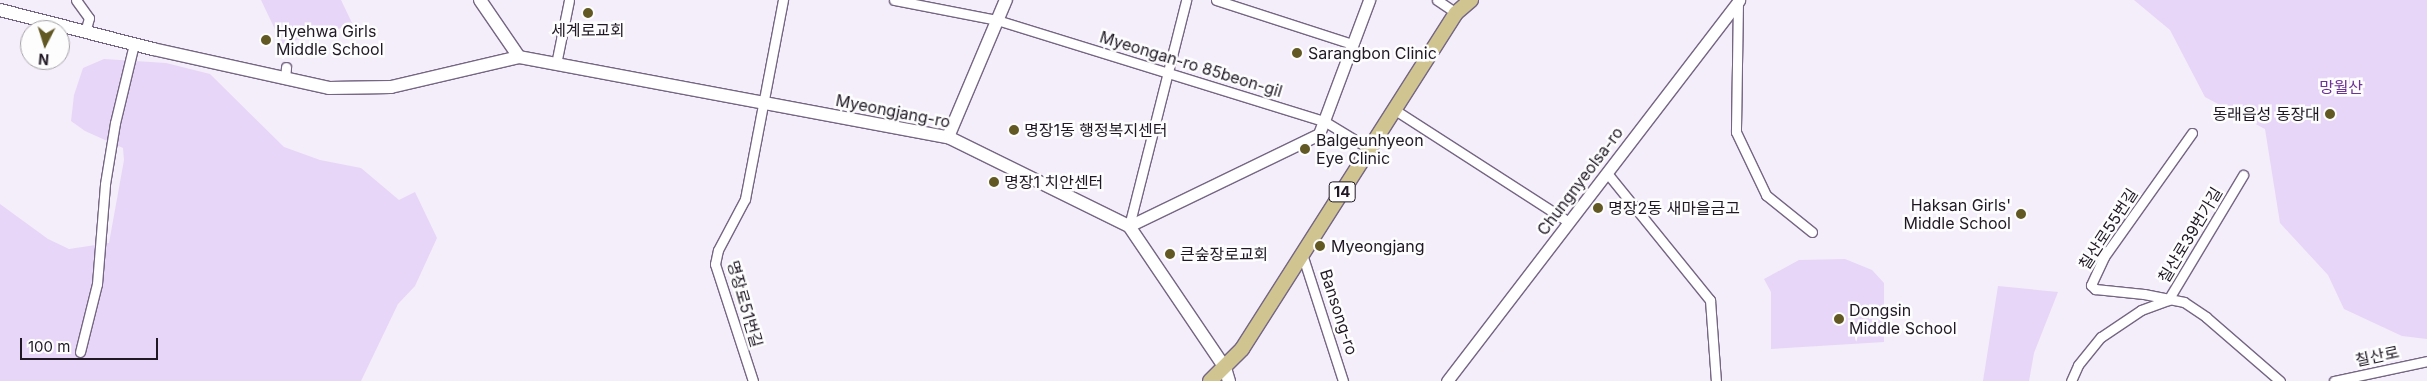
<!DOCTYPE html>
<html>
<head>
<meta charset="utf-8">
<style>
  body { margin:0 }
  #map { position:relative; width:2427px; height:381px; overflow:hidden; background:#f4edfa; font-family:Inter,"Noto Sans KR",sans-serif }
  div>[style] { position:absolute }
  .green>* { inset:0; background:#e7d6f7 }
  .roads { filter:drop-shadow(1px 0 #756683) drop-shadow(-1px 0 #756683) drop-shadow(0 1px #756683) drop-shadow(0 -1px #756683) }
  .minor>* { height:9px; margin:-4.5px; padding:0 4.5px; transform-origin:4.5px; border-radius:4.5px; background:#fff }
  .tertiary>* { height:11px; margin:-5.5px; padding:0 5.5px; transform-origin:5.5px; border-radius:5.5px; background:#fff }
  .secondary>* { height:12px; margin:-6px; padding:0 6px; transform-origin:6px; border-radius:6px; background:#fff }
  .primary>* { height:14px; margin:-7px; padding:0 7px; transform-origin:7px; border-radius:7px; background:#d0c590 }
  .dots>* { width:14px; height:14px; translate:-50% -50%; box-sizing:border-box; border:2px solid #fdfdfd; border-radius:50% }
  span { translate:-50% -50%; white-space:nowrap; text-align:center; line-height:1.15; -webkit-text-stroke:5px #fdfdfd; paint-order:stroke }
  .shield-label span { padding:1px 4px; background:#fdfdfd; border:1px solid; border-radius:4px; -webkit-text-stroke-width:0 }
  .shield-label { font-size:15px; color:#201925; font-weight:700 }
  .poi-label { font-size:16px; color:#201925 }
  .left { translate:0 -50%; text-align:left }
  .right { translate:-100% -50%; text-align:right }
  .street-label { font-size:16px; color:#201925 }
  .park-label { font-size:16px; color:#6f3397 }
  .north { position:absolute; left:20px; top:20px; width:50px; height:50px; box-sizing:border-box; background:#fdfdfd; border:1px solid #a5a2a7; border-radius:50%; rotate:185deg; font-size:14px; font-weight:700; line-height:20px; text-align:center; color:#201925 }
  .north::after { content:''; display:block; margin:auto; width:18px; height:22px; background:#625824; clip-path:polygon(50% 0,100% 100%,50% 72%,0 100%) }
  .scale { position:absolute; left:20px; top:338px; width:138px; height:22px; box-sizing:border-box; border:2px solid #201925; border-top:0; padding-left:6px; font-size:15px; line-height:18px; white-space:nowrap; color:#201925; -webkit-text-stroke:4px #fdfdfd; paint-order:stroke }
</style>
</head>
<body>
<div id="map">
  <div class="green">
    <i style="clip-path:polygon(261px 0,341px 0,353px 25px,282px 44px)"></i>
    <i style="clip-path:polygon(2134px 0,2427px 0,2427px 339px,2402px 336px,2344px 309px,2328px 275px,2280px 223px,2265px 129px,2205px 97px,2170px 30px)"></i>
    <i style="clip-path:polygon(104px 59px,166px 63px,210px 74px,284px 147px,320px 160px,361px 168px,399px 200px,415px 192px,437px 238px,415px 286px,398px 304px,361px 381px,0 381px,0 204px,48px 239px,69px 249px,109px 243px,124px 160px,123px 148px,85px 131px,71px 121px,74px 95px,83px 68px)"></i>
    <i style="clip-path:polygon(1845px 259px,1872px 270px,1884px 283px,1884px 342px,1771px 349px,1771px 292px,1764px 279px,1799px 260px)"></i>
    <i style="clip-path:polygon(1998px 286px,2058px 292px,2034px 353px,2029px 381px,1983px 381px)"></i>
  </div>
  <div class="roads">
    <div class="minor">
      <i style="left:76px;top:0;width:22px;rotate:54deg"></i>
      <i style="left:89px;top:18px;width:15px;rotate:106deg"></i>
      <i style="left:894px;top:0;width:105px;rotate:11deg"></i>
      <i style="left:997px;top:20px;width:342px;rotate:17.2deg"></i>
      <i style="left:1324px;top:121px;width:54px;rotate:31.3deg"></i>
      <i style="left:1216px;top:0;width:143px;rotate:17.9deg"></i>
      <i style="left:1437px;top:0;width:23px;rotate:34deg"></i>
      <i style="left:1738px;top:1px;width:131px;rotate:90.9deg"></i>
      <i style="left:1736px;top:132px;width:70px;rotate:64.5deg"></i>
      <i style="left:1766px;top:195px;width:59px;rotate:38.8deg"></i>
      <i style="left:556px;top:64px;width:65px;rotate:-78.5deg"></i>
      <i style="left:285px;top:79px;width:12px;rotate:-85deg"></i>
      <i style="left:1395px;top:110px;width:207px;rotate:32.8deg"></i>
      <i style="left:2192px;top:133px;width:152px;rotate:125.4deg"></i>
      <i style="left:2104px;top:257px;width:31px;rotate:115deg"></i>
      <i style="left:2091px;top:285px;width:6px;rotate:45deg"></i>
      <i style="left:2095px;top:289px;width:49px;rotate:5.8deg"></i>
      <i style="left:2144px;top:294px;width:41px;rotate:11.3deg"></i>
      <i style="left:2184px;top:302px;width:27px;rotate:34deg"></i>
      <i style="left:2206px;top:317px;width:98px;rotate:40.9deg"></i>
      <i style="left:1607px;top:173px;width:164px;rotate:51deg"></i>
      <i style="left:1710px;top:300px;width:81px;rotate:85.8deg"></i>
      <i style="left:1129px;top:226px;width:233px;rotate:-75.8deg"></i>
      <i style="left:1302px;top:254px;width:133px;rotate:72.1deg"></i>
      <i style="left:80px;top:352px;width:70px;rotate:-76deg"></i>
      <i style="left:97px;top:284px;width:100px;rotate:-85.4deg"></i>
      <i style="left:105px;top:184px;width:62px;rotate:-80.7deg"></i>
      <i style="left:115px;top:123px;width:81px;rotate:-76.5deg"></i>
      <i style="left:753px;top:381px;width:123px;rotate:-108deg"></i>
      <i style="left:715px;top:264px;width:14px;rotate:-78deg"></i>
      <i style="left:718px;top:250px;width:58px;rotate:-62.1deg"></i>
      <i style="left:745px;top:199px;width:203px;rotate:-79.2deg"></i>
      <i style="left:2071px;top:381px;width:17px;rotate:-66deg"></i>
      <i style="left:2078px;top:365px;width:36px;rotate:-51deg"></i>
      <i style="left:2101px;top:337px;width:48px;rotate:-34deg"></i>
      <i style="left:2141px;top:310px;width:29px;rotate:-20deg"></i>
      <i style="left:2168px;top:300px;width:146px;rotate:-59deg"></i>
      <i style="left:2334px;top:381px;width:95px;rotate:-12.1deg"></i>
    </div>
    <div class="tertiary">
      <i style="left:1129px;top:226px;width:211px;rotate:-25.8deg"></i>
      <i style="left:1319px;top:134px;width:143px;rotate:-69.5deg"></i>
      <i style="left:1447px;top:381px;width:480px;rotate:-52.5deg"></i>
    </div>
    <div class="secondary">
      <i style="left:480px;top:0;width:69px;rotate:55.6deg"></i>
      <i style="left:0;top:10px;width:158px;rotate:14.3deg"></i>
      <i style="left:153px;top:49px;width:180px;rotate:12.5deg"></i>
      <i style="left:329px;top:88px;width:62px;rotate:-0.9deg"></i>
      <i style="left:391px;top:87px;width:131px;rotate:-13.2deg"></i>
      <i style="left:519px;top:57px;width:436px;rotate:10.6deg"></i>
      <i style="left:948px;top:137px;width:202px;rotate:26.2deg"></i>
      <i style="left:1129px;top:226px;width:171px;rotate:55.9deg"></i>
      <i style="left:1225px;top:368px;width:14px;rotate:73deg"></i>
      <i style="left:948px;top:137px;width:149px;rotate:-67.1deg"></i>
    </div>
    <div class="primary">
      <i style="left:1210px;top:381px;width:45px;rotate:-45deg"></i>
      <i style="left:1242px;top:349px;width:398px;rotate:-57.5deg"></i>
      <i style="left:1456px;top:13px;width:20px;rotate:-41deg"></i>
    </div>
  </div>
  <div class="dots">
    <i style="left:588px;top:13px;background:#625824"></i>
    <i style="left:266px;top:40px;background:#625824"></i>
    <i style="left:1297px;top:53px;background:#625824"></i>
    <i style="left:2330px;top:114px;background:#625824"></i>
    <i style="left:1014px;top:130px;background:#625824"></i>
    <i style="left:1305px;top:149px;background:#625824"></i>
    <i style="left:994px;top:182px;background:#625824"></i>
    <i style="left:1598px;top:208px;background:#625824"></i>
    <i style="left:2021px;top:214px;background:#625824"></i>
    <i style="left:1320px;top:246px;background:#625824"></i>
    <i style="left:1170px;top:254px;background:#625824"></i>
    <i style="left:1839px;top:319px;background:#625824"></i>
  </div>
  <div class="shield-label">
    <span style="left:1342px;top:192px">14</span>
  </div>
  <div class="poi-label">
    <span style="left:588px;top:30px">세계로교회</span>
    <span class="left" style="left:276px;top:40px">Hyehwa Girls<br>Middle School</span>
    <span class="left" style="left:1308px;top:53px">Sarangbon Clinic</span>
    <span class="right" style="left:2320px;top:114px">동래읍성 동장대</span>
    <span class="left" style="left:1024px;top:130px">명장1동 행정복지센터</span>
    <span class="left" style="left:1316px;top:149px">Balgeunhyeon<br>Eye Clinic</span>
    <span class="left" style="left:1004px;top:182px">명장1 치안센터</span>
    <span class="right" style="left:2011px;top:214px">Haksan Girls'<br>Middle School</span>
    <span class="left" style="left:1608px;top:208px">명장2동 새마을금고</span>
    <span class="left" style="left:1331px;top:246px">Myeongjang</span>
    <span class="left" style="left:1180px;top:254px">큰숲장로교회</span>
    <span class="left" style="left:1849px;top:319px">Dongsin<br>Middle School</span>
  </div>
  <div class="street-label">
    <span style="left:1191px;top:64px;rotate:17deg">Myeongan-ro 85beon-gil</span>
    <span style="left:893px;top:111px;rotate:11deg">Myeongjang-ro</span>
    <span style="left:1580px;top:181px;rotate:-53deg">Chungnyeolsa-ro</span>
    <span style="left:2108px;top:229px;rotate:-57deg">칠산로55번길</span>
    <span style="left:2190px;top:235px;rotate:-59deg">칠산로39번가길</span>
    <span style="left:745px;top:304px;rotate:74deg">명장로51번길</span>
    <span style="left:1339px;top:312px;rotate:72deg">Bansong-ro</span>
    <span style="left:2377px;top:356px;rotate:-12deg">칠산로</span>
  </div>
  <div class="park-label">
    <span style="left:2341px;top:87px">망월산</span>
  </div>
  <div class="north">N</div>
  <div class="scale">100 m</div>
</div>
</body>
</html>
